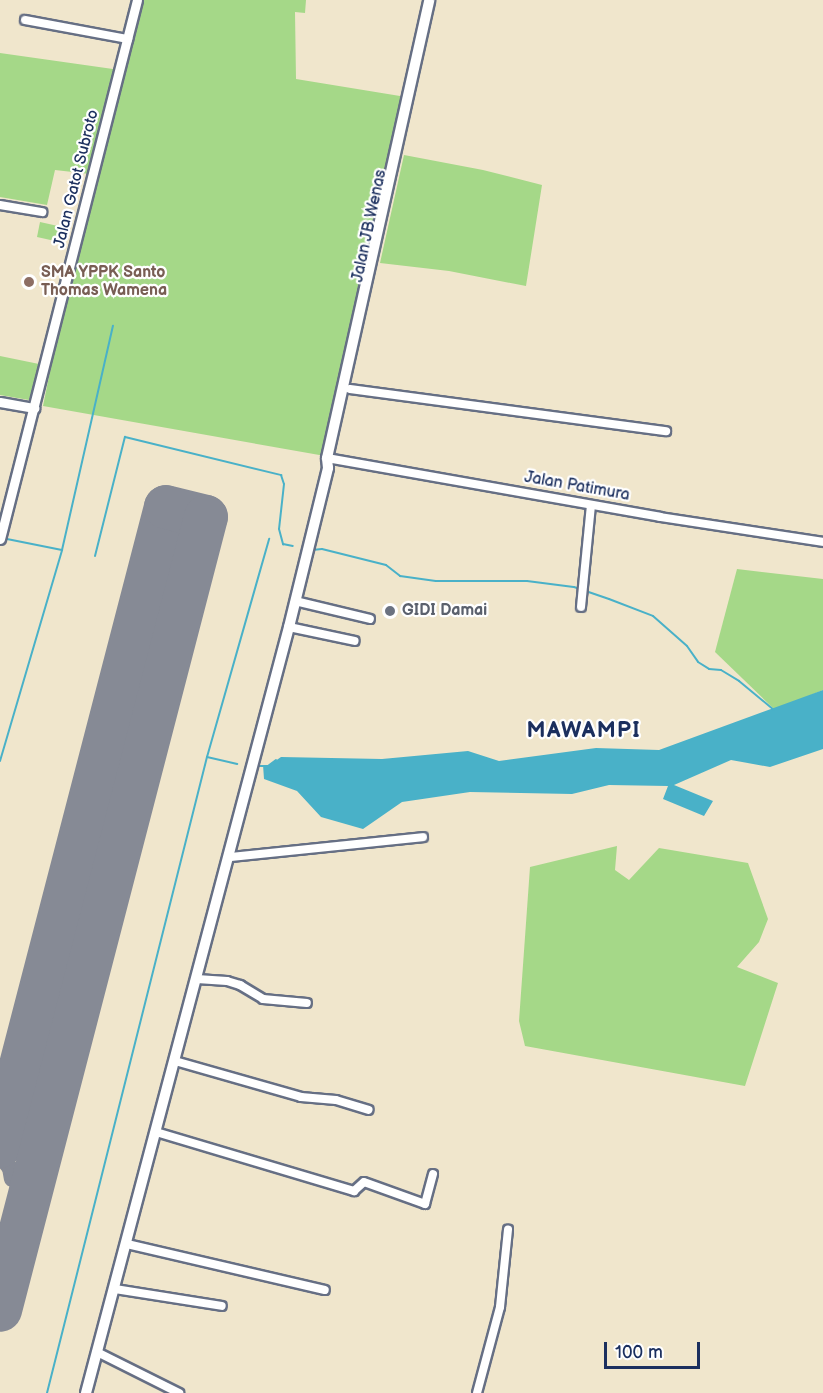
<!DOCTYPE html>
<html>
<head>
<meta charset="utf-8">
<style>
  body { margin:0 }
  #map { position:relative; width:823px; height:1393px; overflow:hidden; background:#f0e6cc; font-family:"Balsamiq Sans",sans-serif }
  div>[style] { position:absolute }
  .green>* { inset:0; background:#a5d888 }
  .water>* { inset:0; background:#49b1c8 }
  .stream>* { height:2px; margin:-1px; padding:0 1px; transform-origin:1px; border-radius:1px; background:#49b1c8 }
  .taxiway>* { height:16px; margin:-8px; padding:0 8px; transform-origin:8px; border-radius:8px; background:#868a95 }
  .runway>* { height:44px; margin:-22px; padding:0 22px; transform-origin:22px; border-radius:22px; background:#868a95 }
  .roads { filter:drop-shadow(2px 0 #666f84) drop-shadow(-2px 0 #666f84) drop-shadow(0 2px #666f84) drop-shadow(0 -2px #666f84) }
  .minor>* { height:8px; margin:-4px; padding:0 4px; transform-origin:4px; border-radius:4px; background:#fff }
  .tertiary>* { height:9px; margin:-4.5px; padding:0 4.5px; transform-origin:4.5px; border-radius:4.5px; background:#fff }
  .secondary>* { height:10px; margin:-5px; padding:0 5px; transform-origin:5px; border-radius:5px; background:#fff }
  .dots>* { width:16px; height:16px; translate:-50% -50%; box-sizing:border-box; border:3px solid #fff; border-radius:50% }
  span { translate:-50% -50%; white-space:nowrap; text-align:center; line-height:1.15; -webkit-text-stroke:4.5px #fff; paint-order:stroke }
  .street-label { font-size:16px; color:#1b2f5e }
  .education-label { font-size:16px; color:#785e54; font-weight:700 }
  .left { translate:0 -50%; text-align:left }
  .worship-label { font-size:16px; color:#5b616d; font-weight:700 }
  .district-label { font-size:22px; color:#1b2f5e; font-weight:700; letter-spacing:1.5px }
  .scale { position:absolute; left:604px; top:1342px; width:96px; height:27px; box-sizing:border-box; border:3px solid #1b2f5e; border-top:0; padding-left:8px; font-size:18px; line-height:21px; white-space:nowrap; color:#1b2f5e; -webkit-text-stroke:4px #fff; paint-order:stroke }
</style>
</head>
<body>
<div id="map">
  <div class="green">
    <i style="clip-path:polygon(137px 0,306px 0,305px 13px,295px 12px,296px 79px,400px 96px,403px 100px,325px 456px,43px 406px,90px 174px,55px 170px,47px 205px,0 197px,0 53px,120px 70px)"></i>
    <i style="clip-path:polygon(404px 155px,483px 170px,542px 185px,526px 286px,449px 271px,380px 263px)"></i>
    <i style="clip-path:polygon(40px 222px,67px 228px,64px 243px,37px 237px)"></i>
    <i style="clip-path:polygon(0 356px,39px 364px,29px 400px,0 395px)"></i>
    <i style="clip-path:polygon(737px 569px,823px 579px,823px 690px,775px 710px,715px 652px)"></i>
    <i style="clip-path:polygon(617px 846px,615px 870px,629px 880px,659px 848px,748px 863px,768px 919px,759px 942px,737px 967px,778px 983px,745px 1086px,525px 1046px,519px 1021px,530px 867px)"></i>
  </div>
  <div class="water">
    <i style="clip-path:polygon(823px 690px,823px 749px,770px 767px,731px 760px,674px 785px,713px 801px,704px 816px,663px 799px,668px 786px,609px 785px,572px 794px,470px 792px,402px 802px,363px 829px,321px 817px,297px 791px,264px 779px,263px 765px,268px 766px,281px 757px,382px 759px,468px 751px,499px 761px,596px 748px,659px 750px)"></i>
  </div>
  <div class="stream">
    <i style="left:7px;top:539px;width:56px;rotate:11.3deg"></i>
    <i style="left:312px;top:550px;width:10px;rotate:-6deg"></i>
    <i style="left:322px;top:549px;width:66px;rotate:14deg"></i>
    <i style="left:386px;top:565px;width:18px;rotate:38deg"></i>
    <i style="left:400px;top:576px;width:36px;rotate:8deg"></i>
    <i style="left:436px;top:581px;width:91px"></i>
    <i style="left:527px;top:581px;width:47px;rotate:7.3deg"></i>
    <i style="left:574px;top:587px;width:37px;rotate:19deg"></i>
    <i style="left:609px;top:599px;width:47px;rotate:21.1deg"></i>
    <i style="left:653px;top:616px;width:45px;rotate:41.4deg"></i>
    <i style="left:687px;top:646px;width:19px;rotate:55deg"></i>
    <i style="left:698px;top:662px;width:13px;rotate:32deg"></i>
    <i style="left:709px;top:669px;width:12px;rotate:5deg"></i>
    <i style="left:721px;top:670px;width:21px;rotate:31deg"></i>
    <i style="left:739px;top:681px;width:45px;rotate:39.6deg"></i>
    <i style="left:95px;top:556px;width:123px;rotate:-75.9deg"></i>
    <i style="left:125px;top:437px;width:161px;rotate:13.7deg"></i>
    <i style="left:281px;top:475px;width:9px;rotate:72deg"></i>
    <i style="left:284px;top:484px;width:45px;rotate:96.3deg"></i>
    <i style="left:279px;top:529px;width:16px;rotate:75deg"></i>
    <i style="left:283px;top:544px;width:10px;rotate:11deg"></i>
    <i style="left:207px;top:757px;width:31px;rotate:13deg"></i>
    <i style="left:0;top:761px;width:220px;rotate:-73.6deg"></i>
    <i style="left:62px;top:550px;width:230px;rotate:-77.2deg"></i>
    <i style="left:257px;top:766px;width:11px"></i>
    <i style="left:268px;top:766px;width:10px;rotate:-37deg"></i>
    <i style="left:47px;top:1393px;width:656px;rotate:-75.88deg"></i>
    <i style="left:207px;top:757px;width:227px;rotate:-74.1deg"></i>
  </div>
  <div class="taxiway">
    <i style="left:0;top:1079px;width:36px;rotate:16deg"></i>
    <i style="left:0;top:1129px;width:24px;rotate:15deg"></i>
    <i style="left:0;top:1156px;width:16px;rotate:50deg"></i>
    <i style="left:10px;top:1168px;width:11px;rotate:80deg"></i>
  </div>
  <div class="runway">
    <i style="left:0;top:1146px;width:660px;rotate:-75.44deg"></i>
    <i style="left:166px;top:507px;width:41px;rotate:14deg"></i>
    <i style="left:206px;top:517px;width:819px;rotate:104.56deg"></i>
  </div>
  <div class="roads">
    <div class="minor">
      <i style="left:25px;top:20px;width:105px;rotate:10.5deg"></i>
      <i style="left:0;top:205px;width:43px;rotate:9.5deg"></i>
      <i style="left:350px;top:389px;width:319px;rotate:7.6deg"></i>
      <i style="left:327px;top:458px;width:338px;rotate:10deg"></i>
      <i style="left:660px;top:517px;width:165px;rotate:8.7deg"></i>
      <i style="left:295px;top:601px;width:77px;rotate:13.5deg"></i>
      <i style="left:581px;top:607px;width:102px;rotate:-84.4deg"></i>
      <i style="left:289px;top:627px;width:67px;rotate:12deg"></i>
      <i style="left:230px;top:857px;width:194px;rotate:-5.9deg"></i>
      <i style="left:197px;top:979px;width:30px;rotate:4deg"></i>
      <i style="left:227px;top:981px;width:14px;rotate:17deg"></i>
      <i style="left:240px;top:985px;width:27px;rotate:31deg"></i>
      <i style="left:263px;top:999px;width:44px;rotate:5.2deg"></i>
      <i style="left:175px;top:1061px;width:131px;rotate:15.9deg"></i>
      <i style="left:301px;top:1097px;width:35px;rotate:5deg"></i>
      <i style="left:336px;top:1100px;width:34px;rotate:17deg"></i>
      <i style="left:156px;top:1132px;width:207px;rotate:16.6deg"></i>
      <i style="left:354px;top:1191px;width:13px;rotate:-42deg"></i>
      <i style="left:364px;top:1182px;width:65px;rotate:19.8deg"></i>
      <i style="left:425px;top:1204px;width:31px;rotate:-75deg"></i>
      <i style="left:127px;top:1244px;width:203px;rotate:13.1deg"></i>
      <i style="left:115px;top:1289px;width:108px;rotate:9deg"></i>
      <i style="left:97px;top:1352px;width:92px;rotate:26.6deg"></i>
      <i style="left:477px;top:1393px;width:89px;rotate:-75deg"></i>
      <i style="left:500px;top:1307px;width:78px;rotate:-84.1deg"></i>
    </div>
    <div class="tertiary">
      <i style="left:0;top:402px;width:35px;rotate:10deg"></i>
      <i style="left:0;top:539px;width:556px;rotate:-75.74deg"></i>
    </div>
    <div class="secondary">
      <i style="left:86px;top:1393px;width:792px;rotate:-75.16deg"></i>
      <i style="left:289px;top:627px;width:164px;rotate:-76.2deg"></i>
      <i style="left:328px;top:468px;width:10px;rotate:-96deg"></i>
      <i style="left:327px;top:458px;width:469px;rotate:-77.4deg"></i>
    </div>
  </div>
  <div class="dots">
    <i style="left:29px;top:282px;background:#8d6e63"></i>
    <i style="left:390px;top:611px;background:#6b7280"></i>
  </div>
  <div class="street-label">
    <span style="left:77px;top:179px;rotate:-76deg">Jalan Gatot Subroto</span>
    <span style="left:370px;top:226px;rotate:-78deg">Jalan JB Wenas</span>
    <span style="left:577px;top:487px;rotate:10deg">Jalan Patimura</span>
  </div>
  <div class="education-label">
    <span class="left" style="left:41px;top:282px">SMA YPPK Santo<br>Thomas Wamena</span>
  </div>
  <div class="worship-label">
    <span class="left" style="left:402px;top:611px">GIDI Damai</span>
  </div>
  <div class="district-label">
    <span style="left:584px;top:731px">MAWAMPI</span>
  </div>
  <div class="scale">100 m</div>
</div>
</body>
</html>
